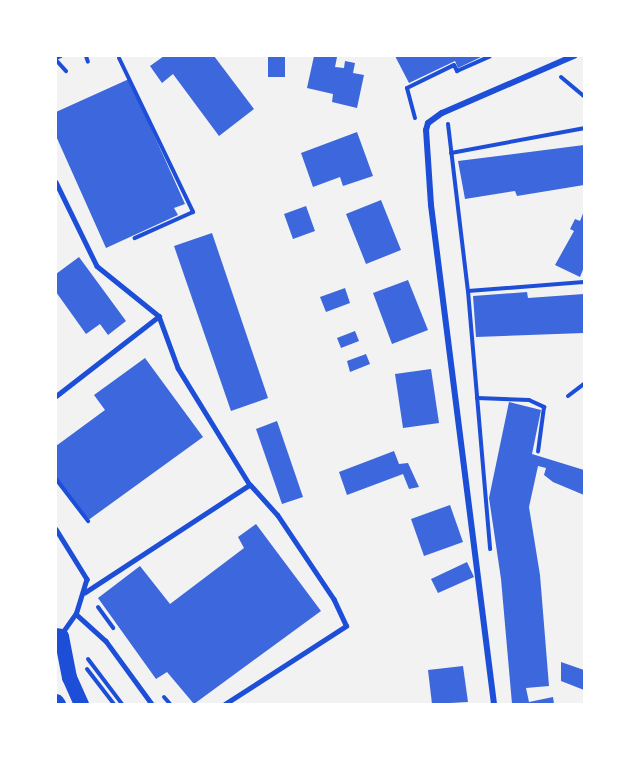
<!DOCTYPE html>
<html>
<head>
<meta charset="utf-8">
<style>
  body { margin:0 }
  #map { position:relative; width:640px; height:760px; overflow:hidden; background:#f2f2f2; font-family:"Varela Round",sans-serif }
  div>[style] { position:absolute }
  .building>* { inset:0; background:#3d67dc }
  .path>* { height:4px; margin:-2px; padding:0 2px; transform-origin:2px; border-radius:2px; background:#1d4ed8 }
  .service>* { height:4.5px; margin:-2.25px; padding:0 2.25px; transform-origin:2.25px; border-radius:2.25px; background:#1d4ed8 }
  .minor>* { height:6px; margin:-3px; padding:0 3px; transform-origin:3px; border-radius:3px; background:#1d4ed8 }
  .primary>* { height:15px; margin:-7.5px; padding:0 7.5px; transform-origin:7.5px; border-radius:7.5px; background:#1d4ed8 }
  span { translate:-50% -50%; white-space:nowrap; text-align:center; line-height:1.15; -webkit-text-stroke:4.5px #fff; paint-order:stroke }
  .frame { position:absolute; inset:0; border:57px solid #fff; pointer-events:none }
</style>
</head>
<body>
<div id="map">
  <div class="building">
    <i style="clip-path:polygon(164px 56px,214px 56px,254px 109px,219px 136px,173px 74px,162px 83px,150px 66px)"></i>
    <i style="clip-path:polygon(268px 56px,285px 56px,285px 77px,268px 77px)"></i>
    <i style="clip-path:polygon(314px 56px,337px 57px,335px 67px,344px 68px,345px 61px,355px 63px,353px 73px,364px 75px,357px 108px,332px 102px,333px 94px,307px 88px)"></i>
    <i style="clip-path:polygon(395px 56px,483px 56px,458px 68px,455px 61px,409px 83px)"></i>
    <i style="clip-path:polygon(129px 79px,185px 204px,174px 208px,178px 215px,106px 248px,56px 136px,56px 112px)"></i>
    <i style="clip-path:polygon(357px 132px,373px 176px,343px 186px,340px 177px,313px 187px,301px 153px)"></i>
    <i style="clip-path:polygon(584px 145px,584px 185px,517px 196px,515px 191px,465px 199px,458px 161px)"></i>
    <i style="clip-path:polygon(381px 200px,401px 250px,366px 264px,346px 214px)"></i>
    <i style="clip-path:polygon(306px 206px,315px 231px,293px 239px,284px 214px)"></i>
    <i style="clip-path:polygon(584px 211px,584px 267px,580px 277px,555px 265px,574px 231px,570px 229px,575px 219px,580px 221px)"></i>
    <i style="clip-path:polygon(212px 233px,268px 398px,231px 411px,174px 246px)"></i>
    <i style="clip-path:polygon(79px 257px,126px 321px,108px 335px,100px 324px,86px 334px,56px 292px,56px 274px)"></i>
    <i style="clip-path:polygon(408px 280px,428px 330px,392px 344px,373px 293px)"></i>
    <i style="clip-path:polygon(345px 288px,350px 303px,326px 312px,320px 297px)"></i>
    <i style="clip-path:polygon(527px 292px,528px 298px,584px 294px,584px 333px,476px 337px,473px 296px)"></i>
    <i style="clip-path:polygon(355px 331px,359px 341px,341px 348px,337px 338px)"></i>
    <i style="clip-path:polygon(366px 354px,370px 364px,350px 372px,347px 361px)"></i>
    <i style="clip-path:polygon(145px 358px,203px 437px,87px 521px,56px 479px,56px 446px,105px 410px,94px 395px)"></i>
    <i style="clip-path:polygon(431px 369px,439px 423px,403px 428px,395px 374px)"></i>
    <i style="clip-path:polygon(509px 402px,541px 410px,532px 454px,584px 470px,584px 495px,553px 482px,544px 475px,546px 468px,538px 466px,529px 507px,540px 575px,549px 686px,526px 688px,529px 702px,553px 697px,554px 704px,512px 704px,501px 579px,489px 498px)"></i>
    <i style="clip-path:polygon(277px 421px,303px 497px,282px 504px,256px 429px)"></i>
    <i style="clip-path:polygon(394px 451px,399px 464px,408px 463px,419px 487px,409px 489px,403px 474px,347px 495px,339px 472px)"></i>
    <i style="clip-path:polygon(450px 505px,463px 542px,424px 556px,411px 519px)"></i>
    <i style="clip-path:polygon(256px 524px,321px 611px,194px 704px,167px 672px,156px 679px,98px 598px,140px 566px,170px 604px,244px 548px,238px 537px)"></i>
    <i style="clip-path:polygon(467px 562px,474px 577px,438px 593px,431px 579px)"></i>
    <i style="clip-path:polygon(561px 662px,584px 670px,584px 690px,561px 681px)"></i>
    <i style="clip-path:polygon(463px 666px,468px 702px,432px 704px,428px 670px)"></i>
  </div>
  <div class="path">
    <i style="left:86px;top:56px;width:6px;rotate:72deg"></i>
    <i style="left:56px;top:58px;width:5px;rotate:-22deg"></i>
    <i style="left:119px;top:58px;width:171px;rotate:64.3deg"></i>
    <i style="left:193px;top:212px;width:64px;rotate:155.9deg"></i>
    <i style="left:56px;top:60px;width:15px;rotate:48deg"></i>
    <i style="left:561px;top:77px;width:30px;rotate:40deg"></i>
    <i style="left:415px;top:118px;width:31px;rotate:-105deg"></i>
    <i style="left:407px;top:88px;width:52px;rotate:-26.1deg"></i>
    <i style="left:454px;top:65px;width:7px;rotate:63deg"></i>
    <i style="left:457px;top:71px;width:36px;rotate:-24deg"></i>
    <i style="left:448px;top:124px;width:168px;rotate:83.2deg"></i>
    <i style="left:468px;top:291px;width:259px;rotate:85.1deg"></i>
    <i style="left:451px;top:153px;width:135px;rotate:-10.6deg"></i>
    <i style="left:468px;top:291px;width:116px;rotate:-4.4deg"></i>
    <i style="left:568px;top:396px;width:20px;rotate:-37deg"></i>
    <i style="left:477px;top:398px;width:52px;rotate:2.2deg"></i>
    <i style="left:529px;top:400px;width:17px;rotate:25deg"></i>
    <i style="left:544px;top:407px;width:45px;rotate:97.6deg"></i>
    <i style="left:56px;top:479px;width:53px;rotate:52.7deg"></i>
    <i style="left:98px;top:607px;width:26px;rotate:54deg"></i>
    <i style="left:88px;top:659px;width:56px;rotate:52.9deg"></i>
    <i style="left:87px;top:669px;width:44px;rotate:52.4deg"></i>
    <i style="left:164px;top:697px;width:9px;rotate:49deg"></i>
  </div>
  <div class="service">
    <i style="left:56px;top:182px;width:93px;rotate:64deg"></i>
    <i style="left:97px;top:266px;width:80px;rotate:38.9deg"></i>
    <i style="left:159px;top:316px;width:55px;rotate:69.9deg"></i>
    <i style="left:178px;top:368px;width:137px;rotate:58.4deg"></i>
    <i style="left:250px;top:485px;width:197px;rotate:146.8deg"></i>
    <i style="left:56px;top:396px;width:130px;rotate:-37.8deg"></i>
    <i style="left:56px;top:529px;width:59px;rotate:58.2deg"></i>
    <i style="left:87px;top:579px;width:37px;rotate:107deg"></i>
    <i style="left:76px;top:614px;width:24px;rotate:125deg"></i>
    <i style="left:76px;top:614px;width:40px;rotate:42deg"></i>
    <i style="left:106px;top:641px;width:78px;rotate:53.9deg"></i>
    <i style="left:225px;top:704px;width:144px;rotate:-32.8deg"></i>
    <i style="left:346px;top:626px;width:29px;rotate:-115deg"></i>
    <i style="left:334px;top:600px;width:102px;rotate:-123.8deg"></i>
    <i style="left:277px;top:515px;width:40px;rotate:-132deg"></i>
  </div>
  <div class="minor">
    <i style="left:494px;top:704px;width:503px;rotate:-97.2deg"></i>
    <i style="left:431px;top:205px;width:75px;rotate:-93.8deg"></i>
    <i style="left:426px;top:130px;width:7px;rotate:-74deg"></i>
    <i style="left:428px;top:123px;width:17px;rotate:-36deg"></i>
    <i style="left:442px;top:113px;width:144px;rotate:-23.4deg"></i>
  </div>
  <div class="primary">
    <i style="left:56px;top:635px;width:5px;rotate:11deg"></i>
    <i style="left:61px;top:636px;width:42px;rotate:79deg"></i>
    <i style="left:69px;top:677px;width:30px;rotate:66deg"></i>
    <i style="left:56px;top:701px;width:4px;rotate:56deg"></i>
  </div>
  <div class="frame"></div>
</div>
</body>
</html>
